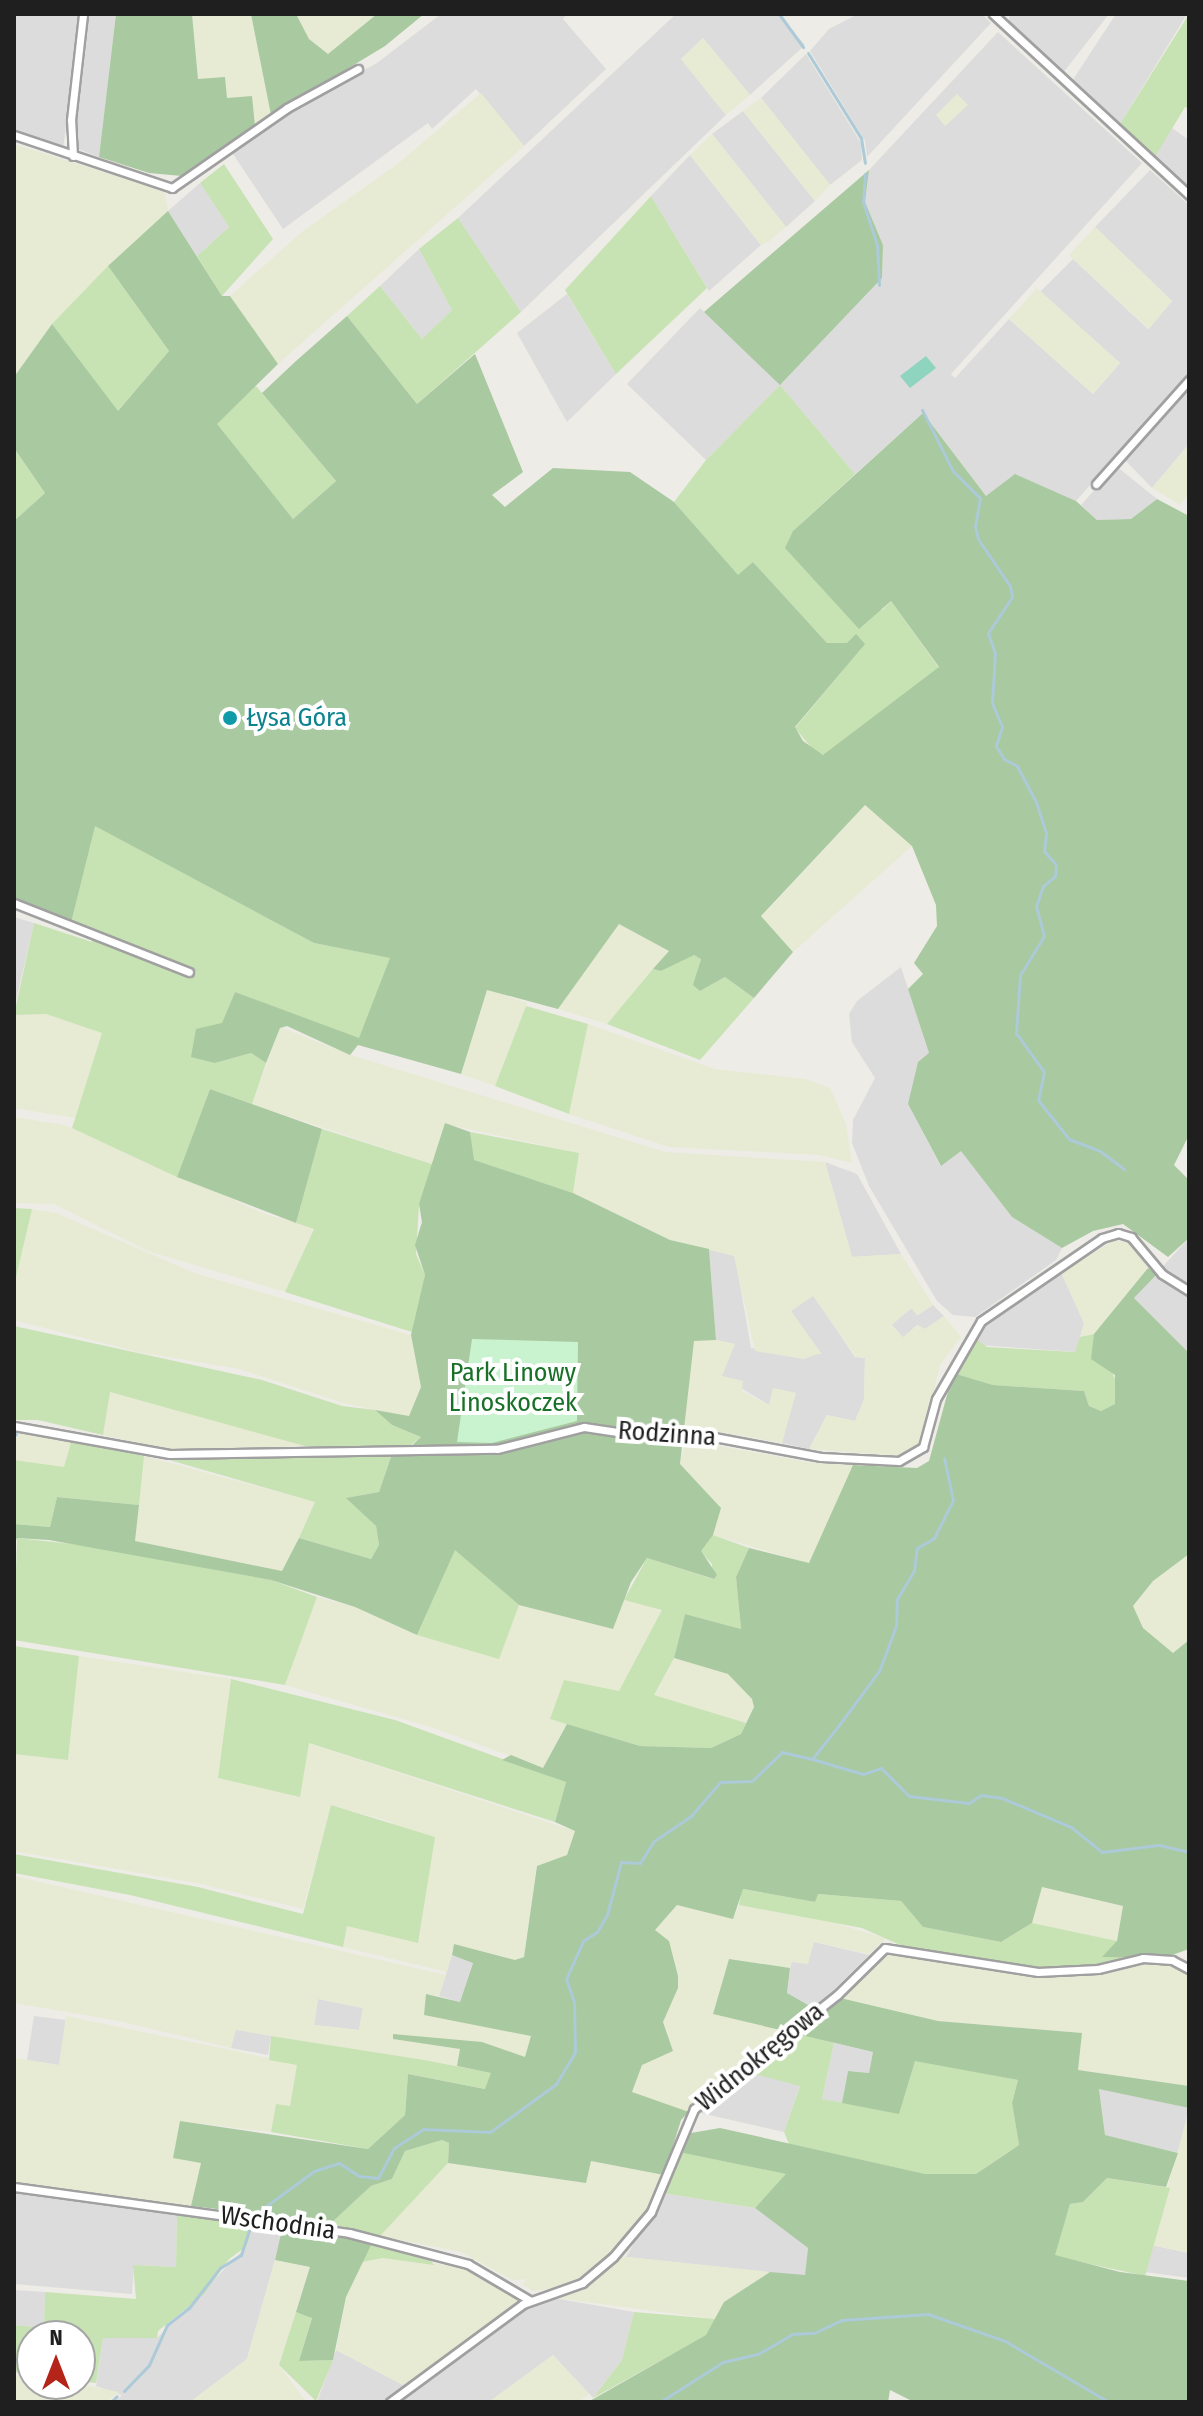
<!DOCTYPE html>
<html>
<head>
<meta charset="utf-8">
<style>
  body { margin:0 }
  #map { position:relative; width:1203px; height:2416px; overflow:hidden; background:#eeece6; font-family:"Fira Sans Condensed",sans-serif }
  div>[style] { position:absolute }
  .residential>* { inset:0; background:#dddcdc }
  .farmland>* { inset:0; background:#e7ebd4 }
  .grass>* { inset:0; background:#c7e2b3 }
  .forest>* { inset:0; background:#a9c9a0 }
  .park>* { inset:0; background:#c9f3cf }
  .pitch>* { inset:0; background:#8ed4be }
  .stream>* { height:3px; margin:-1.5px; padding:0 1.5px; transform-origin:1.5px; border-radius:1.5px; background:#accad7 }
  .roads { filter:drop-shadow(2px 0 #a0a0a0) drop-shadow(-2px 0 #a0a0a0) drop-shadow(0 2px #a0a0a0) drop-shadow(0 -2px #a0a0a0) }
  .street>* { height:7px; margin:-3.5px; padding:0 3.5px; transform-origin:3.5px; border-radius:3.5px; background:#fff }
  .dots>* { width:22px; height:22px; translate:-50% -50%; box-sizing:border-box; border:4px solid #fff; border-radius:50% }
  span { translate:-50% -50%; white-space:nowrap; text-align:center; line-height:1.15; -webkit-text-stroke:8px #fff; paint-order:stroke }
  .culture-label { font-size:26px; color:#0d838f }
  .left { translate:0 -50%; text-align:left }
  .park-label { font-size:26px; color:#197127 }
  .street-label { font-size:26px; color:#1f1f1f }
  .frame { position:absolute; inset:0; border:16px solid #1f1f1f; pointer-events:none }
  .north { position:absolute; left:16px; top:2320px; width:80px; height:80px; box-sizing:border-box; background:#fff; border:2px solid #a5a5a5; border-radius:50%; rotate:0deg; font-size:22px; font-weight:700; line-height:32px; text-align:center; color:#1f1f1f }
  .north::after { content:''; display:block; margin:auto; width:28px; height:36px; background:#b52419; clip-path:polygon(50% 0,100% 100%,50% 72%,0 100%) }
</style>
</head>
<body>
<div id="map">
  <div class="residential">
    <i style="clip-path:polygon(14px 14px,81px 14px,63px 149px,14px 131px)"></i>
    <i style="clip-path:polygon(87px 14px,116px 14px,99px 157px,78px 149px,75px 124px)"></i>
    <i style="clip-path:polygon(441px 14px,567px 14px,563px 19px,606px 69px,524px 146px,476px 89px,432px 129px,428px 123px,283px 229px,231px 151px,290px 110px,377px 63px)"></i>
    <i style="clip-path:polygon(676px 14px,778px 14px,805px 45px,750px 95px,703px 38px,681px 59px,726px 115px,521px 312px,458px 218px)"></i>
    <i style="clip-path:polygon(858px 14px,982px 14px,991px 23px,867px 157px,865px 141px,810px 51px,829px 29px)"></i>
    <i style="clip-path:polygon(1010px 14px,1109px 14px,1063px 73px,1009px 21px)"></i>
    <i style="clip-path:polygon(1116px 14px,1187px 14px,1120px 124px,1072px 81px)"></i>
    <i style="clip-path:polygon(998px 32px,1142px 163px,951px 374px,955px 378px,1009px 319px,1093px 394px,1120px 363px,1040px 292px,1073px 259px,1148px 329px,1172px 301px,1095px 227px,1150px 170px,1189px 205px,1189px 373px,1076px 501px,1016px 475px,986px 496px,923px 413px,855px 474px,780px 385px,706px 460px,627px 384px,700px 308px,781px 384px,882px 278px,883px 245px,865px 202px,869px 170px)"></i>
    <i style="clip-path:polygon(806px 54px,861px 143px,862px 160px,830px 185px,761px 98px)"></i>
    <i style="clip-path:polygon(743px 111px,815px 201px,786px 227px,712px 134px)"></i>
    <i style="clip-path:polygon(1172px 128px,1189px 140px,1189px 189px,1155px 157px)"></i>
    <i style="clip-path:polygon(690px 155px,761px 245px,709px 291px,651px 196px)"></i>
    <i style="clip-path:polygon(200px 183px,229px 227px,197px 256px,168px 211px)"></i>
    <i style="clip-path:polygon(419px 249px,452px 310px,422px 339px,380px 286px)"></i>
    <i style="clip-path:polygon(567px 294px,616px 374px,567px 422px,517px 333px)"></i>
    <i style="clip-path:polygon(1189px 384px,1189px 444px,1152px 488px,1123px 458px)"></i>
    <i style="clip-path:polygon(1116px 466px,1157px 499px,1131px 519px,1097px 520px,1081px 505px)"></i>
    <i style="clip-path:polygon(14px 917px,34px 923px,15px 1005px,14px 1005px)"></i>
    <i style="clip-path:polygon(901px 967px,929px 1053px,908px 1104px,940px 1165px,961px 1150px,1012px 1217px,1062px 1248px,1056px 1260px,975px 1317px,953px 1315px,937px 1301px,869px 1186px,852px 1143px,853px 1120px,875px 1078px,852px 1042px,849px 1014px,857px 1001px)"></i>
    <i style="clip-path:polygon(825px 1162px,857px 1174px,901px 1254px,852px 1257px)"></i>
    <i style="clip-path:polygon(1189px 1238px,1189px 1353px,1134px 1298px)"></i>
    <i style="clip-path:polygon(709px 1249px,735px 1256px,751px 1348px,821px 1354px,791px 1311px,813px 1295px,855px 1357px,865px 1358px,864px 1400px,855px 1421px,827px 1415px,809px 1449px,782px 1443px,795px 1393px,769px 1405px,721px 1376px,734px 1344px,716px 1340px)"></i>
    <i style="clip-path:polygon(1061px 1272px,1084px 1323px,1076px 1352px,978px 1345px,976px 1339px,986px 1326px)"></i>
    <i style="clip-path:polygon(933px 1305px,944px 1316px,924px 1330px,917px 1325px,903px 1338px,891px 1324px,912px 1308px,918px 1315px)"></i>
    <i style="clip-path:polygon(814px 1942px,869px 1955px,814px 2009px,787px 1993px,791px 1962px)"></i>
    <i style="clip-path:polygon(452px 1955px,473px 1962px,460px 2002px,439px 1996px)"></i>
    <i style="clip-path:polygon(318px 1999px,363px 2008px,359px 2030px,314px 2025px)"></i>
    <i style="clip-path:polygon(34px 2016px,66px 2020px,59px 2065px,27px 2060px)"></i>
    <i style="clip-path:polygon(235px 2029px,271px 2036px,268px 2055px,231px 2048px)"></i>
    <i style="clip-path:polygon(834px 2043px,873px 2052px,869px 2073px,848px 2071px,842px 2103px,822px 2099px)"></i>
    <i style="clip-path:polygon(751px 2073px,800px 2085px,784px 2132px,696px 2112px,725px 2096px)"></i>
    <i style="clip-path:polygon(1099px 2088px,1189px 2108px,1178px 2153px,1105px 2135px)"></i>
    <i style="clip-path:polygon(14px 2193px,177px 2214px,176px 2267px,134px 2265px,132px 2294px,14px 2284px)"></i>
    <i style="clip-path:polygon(663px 2193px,755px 2208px,808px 2248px,805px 2276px,626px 2257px)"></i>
    <i style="clip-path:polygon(253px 2219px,285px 2224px,247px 2359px,190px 2402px,115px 2402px,122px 2395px,96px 2386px,103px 2338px,157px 2338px,247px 2246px)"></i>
    <i style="clip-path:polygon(1151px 2245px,1189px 2253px,1189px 2278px,1145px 2272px)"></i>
    <i style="clip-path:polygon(14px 2290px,45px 2292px,44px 2328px,14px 2325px)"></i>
    <i style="clip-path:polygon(548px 2297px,634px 2312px,622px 2360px,593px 2398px,553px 2355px,489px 2402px,395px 2402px,519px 2311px)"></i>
    <i style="clip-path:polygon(336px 2350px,407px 2387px,386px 2402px,317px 2402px)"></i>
  </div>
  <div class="farmland">
    <i style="clip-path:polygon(192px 14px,251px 14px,271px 115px,255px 127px,198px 79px)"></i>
    <i style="clip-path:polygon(296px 14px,377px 14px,328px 54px,309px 39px)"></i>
    <i style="clip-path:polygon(703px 38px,750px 95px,726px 115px,681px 59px)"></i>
    <i style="clip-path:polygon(481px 93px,524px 146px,278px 364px,230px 296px,303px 231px,400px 162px)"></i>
    <i style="clip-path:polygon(957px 94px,968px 105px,945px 126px,936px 115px)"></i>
    <i style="clip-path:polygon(761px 98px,830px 185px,815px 201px,743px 111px)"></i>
    <i style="clip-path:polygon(712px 134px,786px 227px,768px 242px,761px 245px,690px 155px)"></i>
    <i style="clip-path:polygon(14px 144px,164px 191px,168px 211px,52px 324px,14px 377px)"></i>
    <i style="clip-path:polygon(1095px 227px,1172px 301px,1149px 329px,1069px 255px)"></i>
    <i style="clip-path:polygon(1037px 288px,1120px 363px,1093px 394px,1009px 319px)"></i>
    <i style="clip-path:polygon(1189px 444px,1189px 494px,1180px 505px,1152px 488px)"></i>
    <i style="clip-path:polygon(865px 805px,912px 846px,793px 952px,761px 917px)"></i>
    <i style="clip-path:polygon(619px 924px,670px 951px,607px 1024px,558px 1009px)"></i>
    <i style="clip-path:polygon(487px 989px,527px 1003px,495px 1086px,461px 1074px)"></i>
    <i style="clip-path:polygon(46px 1014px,102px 1033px,75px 1118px,14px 1108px,14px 1015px)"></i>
    <i style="clip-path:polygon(588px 1024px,715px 1069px,806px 1079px,830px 1088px,846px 1124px,852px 1163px,819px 1155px,669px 1147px,569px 1114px)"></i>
    <i style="clip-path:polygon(280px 1027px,351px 1055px,665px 1152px,825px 1162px,852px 1257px,901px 1254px,933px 1305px,917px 1315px,911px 1308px,892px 1325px,903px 1337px,918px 1325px,925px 1329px,944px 1316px,961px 1337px,940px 1365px,920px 1446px,902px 1456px,809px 1449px,827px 1415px,855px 1421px,864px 1399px,865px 1358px,856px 1357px,813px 1296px,791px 1311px,821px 1353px,804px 1359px,755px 1351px,734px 1256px,670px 1240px,573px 1193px,579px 1153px,445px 1124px,435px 1165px,252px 1104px)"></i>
    <i style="clip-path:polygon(14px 1117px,64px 1125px,109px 1141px,262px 1213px,314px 1228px,285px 1292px,148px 1251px,54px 1204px,14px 1203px)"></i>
    <i style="clip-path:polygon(32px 1209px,56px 1213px,197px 1274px,411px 1335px,421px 1387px,409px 1417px,343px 1403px,239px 1369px,138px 1352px,14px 1320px,14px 1286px)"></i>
    <i style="clip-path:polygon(1115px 1240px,1131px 1244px,1148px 1268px,1094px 1334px,1080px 1337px,1084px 1323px,1061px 1272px)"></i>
    <i style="clip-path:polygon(716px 1340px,735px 1344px,722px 1376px,743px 1381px,742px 1391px,769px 1405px,773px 1388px,796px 1393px,782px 1443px,681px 1425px,694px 1341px)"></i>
    <i style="clip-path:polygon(109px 1392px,250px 1428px,305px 1446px,176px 1451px,103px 1435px)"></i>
    <i style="clip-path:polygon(23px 1431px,72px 1439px,64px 1467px,14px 1460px,14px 1440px)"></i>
    <i style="clip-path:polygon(686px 1440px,813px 1463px,853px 1465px,810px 1564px,713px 1535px,720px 1508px,680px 1464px)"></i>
    <i style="clip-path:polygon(144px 1456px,316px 1502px,283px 1571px,135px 1541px)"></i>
    <i style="clip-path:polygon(1189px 1554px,1189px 1640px,1173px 1653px,1143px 1628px,1133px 1607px,1153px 1581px)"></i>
    <i style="clip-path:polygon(317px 1597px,355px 1607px,417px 1635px,498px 1658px,519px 1605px,612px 1629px,624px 1600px,662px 1610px,619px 1692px,550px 1719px,567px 1724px,543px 1768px,434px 1728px,285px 1685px)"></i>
    <i style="clip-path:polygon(79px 1656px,231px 1679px,219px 1778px,308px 1743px,575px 1831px,567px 1855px,537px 1866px,524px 1957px,515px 1960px,454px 1944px,447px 1972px,343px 1947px,347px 1926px,392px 1822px,331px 1805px,303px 1909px,197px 1883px,14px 1851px,14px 1754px,68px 1760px)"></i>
    <i style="clip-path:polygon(674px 1658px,729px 1674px,752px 1699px,754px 1707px,746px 1723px,654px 1695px)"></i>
    <i style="clip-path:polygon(evenodd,14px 1876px,446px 1975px,439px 1996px,426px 1994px,495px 2026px,532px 2036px,525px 2057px,482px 2042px,393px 2039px,460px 2049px,457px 2066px,236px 2030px,231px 2048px,119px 2021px,14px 2003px,14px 1876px,318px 1999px,363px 2008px,359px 2030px,314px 2025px,318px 1999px)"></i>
    <i style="clip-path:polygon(1041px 1887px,1123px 1906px,1117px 1941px,1032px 1923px)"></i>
    <i style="clip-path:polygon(677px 1905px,733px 1919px,739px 1905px,799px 1913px,886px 1938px,869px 1954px,814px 1942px,808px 1964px,792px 1962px,790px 1968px,729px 1959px,713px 2014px,788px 2029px,689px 2112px,631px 2092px,642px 2064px,673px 2051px,663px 2022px,678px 1988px,655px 1930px)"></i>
    <i style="clip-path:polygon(887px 1949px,1051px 1975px,1138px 1962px,1170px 1964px,1189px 1972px,1189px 2086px,1078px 2070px,1082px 2033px,938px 2021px,836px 1997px)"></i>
    <i style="clip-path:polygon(66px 2016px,298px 2064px,290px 2106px,276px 2104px,271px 2132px,180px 2121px,201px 2163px,191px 2206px,14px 2182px,14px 2058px,59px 2065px)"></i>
    <i style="clip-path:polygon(1189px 2111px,1189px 2253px,1151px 2245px)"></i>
    <i style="clip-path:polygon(591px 2161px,664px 2175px,645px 2215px,615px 2251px,565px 2287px,533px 2291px,523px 2285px,526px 2279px,513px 2280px,461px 2252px,380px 2236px,448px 2163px,585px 2183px)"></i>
    <i style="clip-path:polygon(618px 2256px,770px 2272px,724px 2302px,715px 2319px,548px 2297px,574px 2289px)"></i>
    <i style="clip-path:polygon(383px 2258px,457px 2266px,494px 2283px,518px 2298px,517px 2304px,407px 2387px,336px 2350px,346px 2297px,362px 2262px)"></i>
    <i style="clip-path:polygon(275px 2260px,310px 2267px,279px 2365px,306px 2402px,190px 2402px,247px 2359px)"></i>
    <i style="clip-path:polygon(553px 2355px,589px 2394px,579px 2402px,489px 2402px)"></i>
    <i style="clip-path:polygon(14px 2375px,32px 2377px,32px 2384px,80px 2384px,119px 2392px,107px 2402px,14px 2402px)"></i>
  </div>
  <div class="grass">
    <i style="clip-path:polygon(1189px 14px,1189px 109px,1185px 107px,1155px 157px,1120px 124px)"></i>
    <i style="clip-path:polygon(224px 164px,273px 239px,222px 296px,197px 256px,229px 227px,200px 183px)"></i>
    <i style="clip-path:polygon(651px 196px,707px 288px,616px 374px,565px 290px)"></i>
    <i style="clip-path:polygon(458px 218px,521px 312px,417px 404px,347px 316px,380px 286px,422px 339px,452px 310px,419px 249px)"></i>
    <i style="clip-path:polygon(108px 266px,169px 351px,117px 412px,52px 324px)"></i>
    <i style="clip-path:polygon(780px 385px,855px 474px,793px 531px,882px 610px,891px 601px,939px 668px,824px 755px,815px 752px,795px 728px,843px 670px,847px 643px,827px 643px,753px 562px,738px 576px,674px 502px,706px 460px)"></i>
    <i style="clip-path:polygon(256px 386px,336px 481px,293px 519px,216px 424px)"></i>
    <i style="clip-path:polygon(14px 448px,45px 493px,14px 521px)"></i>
    <i style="clip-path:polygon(94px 825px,314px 943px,391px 958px,359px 1039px,235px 992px,222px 1024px,215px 1063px,251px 1053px,266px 1063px,252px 1104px,210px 1089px,177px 1177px,72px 1128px,102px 1033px,46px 1014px,14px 1015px,34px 923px,92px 942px,93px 933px,71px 923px)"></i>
    <i style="clip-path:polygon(693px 955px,701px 958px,696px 977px,700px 991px,725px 977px,754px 998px,700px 1060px,607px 1024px,653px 969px,661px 971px)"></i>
    <i style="clip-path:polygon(526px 1006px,588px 1024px,569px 1114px,495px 1086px)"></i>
    <i style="clip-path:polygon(322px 1129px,435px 1165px,419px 1204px,416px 1254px,425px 1275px,415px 1333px,285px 1292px,314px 1229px,296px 1223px)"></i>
    <i style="clip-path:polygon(470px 1132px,579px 1153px,573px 1193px,473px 1160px)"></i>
    <i style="clip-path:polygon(14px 1208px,32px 1209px,14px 1286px)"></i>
    <i style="clip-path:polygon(14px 1326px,262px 1380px,342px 1406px,375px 1410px,392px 1425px,421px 1437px,406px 1449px,305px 1446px,110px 1392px,103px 1435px,38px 1420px,14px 1420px)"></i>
    <i style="clip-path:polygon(1094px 1334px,1117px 1383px,1116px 1404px,1101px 1411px,1089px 1406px,1084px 1391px,993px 1385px,953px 1373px,976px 1339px,987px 1347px,1075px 1352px,1080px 1337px)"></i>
    <i style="clip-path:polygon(72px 1439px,144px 1456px,139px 1505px,57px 1497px,50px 1527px,14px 1524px,14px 1460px,64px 1467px)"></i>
    <i style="clip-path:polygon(392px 1454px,379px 1492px,347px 1498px,376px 1526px,379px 1545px,371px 1559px,299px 1538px,315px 1502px,166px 1459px)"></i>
    <i style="clip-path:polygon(713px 1535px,749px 1548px,736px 1577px,741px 1629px,685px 1614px,674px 1658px,654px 1695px,746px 1723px,741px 1734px,711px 1748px,640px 1746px,550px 1719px,564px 1680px,619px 1691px,662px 1610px,624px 1600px,647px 1558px,713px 1579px,712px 1564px,700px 1551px)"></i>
    <i style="clip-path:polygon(17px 1538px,90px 1546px,271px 1580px,317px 1597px,285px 1685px,14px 1640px)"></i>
    <i style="clip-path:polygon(455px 1549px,519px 1605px,499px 1659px,417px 1635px)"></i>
    <i style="clip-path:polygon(14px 1646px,79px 1656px,68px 1760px,14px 1754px)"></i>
    <i style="clip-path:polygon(231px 1679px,395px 1720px,566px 1782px,555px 1822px,309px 1743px,300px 1797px,218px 1778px)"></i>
    <i style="clip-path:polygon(331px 1805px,435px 1837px,418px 1943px,347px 1926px,343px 1947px,130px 1895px,14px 1873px,14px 1854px,198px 1887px,303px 1914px)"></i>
    <i style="clip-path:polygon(742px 1889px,815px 1902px,817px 1894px,901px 1901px,923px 1927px,1001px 1942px,1032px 1923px,1117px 1941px,1123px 1960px,1085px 1968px,1022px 1969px,907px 1948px,862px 1928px,739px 1905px)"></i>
    <i style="clip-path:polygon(795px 2031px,834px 2043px,822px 2099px,899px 2113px,915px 2060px,1018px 2080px,1012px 2103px,1019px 2145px,976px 2174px,924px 2174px,789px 2144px,784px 2132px,800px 2086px,751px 2073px)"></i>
    <i style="clip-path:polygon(271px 2036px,424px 2060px,492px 2073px,486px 2089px,408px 2074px,405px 2115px,368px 2149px,271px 2132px,276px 2104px,290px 2106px,297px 2065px,269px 2060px)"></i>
    <i style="clip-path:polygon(442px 2140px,449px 2143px,448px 2163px,380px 2236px,329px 2225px,371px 2186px,392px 2179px,405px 2151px)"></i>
    <i style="clip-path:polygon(683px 2153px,787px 2174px,755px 2208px,663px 2193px)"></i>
    <i style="clip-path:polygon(1107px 2178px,1170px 2188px,1145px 2276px,1054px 2256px,1070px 2204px,1083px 2202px)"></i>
    <i style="clip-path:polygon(177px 2214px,253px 2222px,247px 2246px,229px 2259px,204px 2294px,158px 2331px,157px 2338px,103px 2338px,96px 2383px,80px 2381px,80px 2336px,32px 2336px,32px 2375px,14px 2372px,14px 2325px,44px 2328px,45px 2292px,136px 2299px,133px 2265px,176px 2267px)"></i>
    <i style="clip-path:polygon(373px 2241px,428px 2256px,434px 2265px,383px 2258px,362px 2262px)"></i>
    <i style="clip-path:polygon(296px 2312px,312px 2317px,299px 2361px,333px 2360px,316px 2401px,279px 2365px)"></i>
    <i style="clip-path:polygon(634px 2312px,715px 2319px,707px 2335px,593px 2398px,622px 2360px)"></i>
  </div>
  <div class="forest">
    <i style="clip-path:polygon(116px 14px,192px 14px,198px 79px,225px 77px,227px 98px,252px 96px,255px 127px,195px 173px,182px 176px,149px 173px,99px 157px)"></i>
    <i style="clip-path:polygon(251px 14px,296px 14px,309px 39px,328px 54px,377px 14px,424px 14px,385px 46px,271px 115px)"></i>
    <i style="clip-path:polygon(869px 170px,865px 202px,883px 245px,882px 278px,780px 385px,704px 312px)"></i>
    <i style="clip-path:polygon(168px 211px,222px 296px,230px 296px,278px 364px,217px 424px,293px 519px,336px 481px,262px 393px,296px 361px,347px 316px,417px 404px,475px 354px,523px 472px,492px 495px,505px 507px,553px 468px,630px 472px,674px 502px,738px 575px,753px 562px,827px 643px,847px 643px,856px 634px,865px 644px,795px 727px,803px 741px,823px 755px,939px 667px,891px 601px,859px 629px,785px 548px,793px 531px,923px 413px,986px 496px,1015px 474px,1076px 501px,1097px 520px,1131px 519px,1157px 499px,1189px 516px,1189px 1135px,1174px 1165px,1189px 1180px,1189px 1238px,1168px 1257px,1123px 1224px,1093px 1231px,1062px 1248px,1012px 1217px,961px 1151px,941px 1166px,908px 1104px,918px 1062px,929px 1053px,908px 989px,923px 974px,914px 963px,937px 926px,936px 905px,912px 846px,865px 805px,761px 916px,793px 952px,754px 998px,725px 977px,700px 991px,693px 985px,701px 959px,694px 955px,661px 971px,653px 969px,669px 951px,619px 924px,558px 1009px,487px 990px,461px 1074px,358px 1045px,350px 1055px,287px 1026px,280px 1028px,266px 1063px,251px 1053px,215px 1063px,191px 1057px,196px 1029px,222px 1023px,235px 992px,359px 1038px,390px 958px,314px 943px,95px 826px,71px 923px,14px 899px,14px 521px,45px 493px,14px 448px,14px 377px,52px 324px,118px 411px,169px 351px,108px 266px)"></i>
    <i style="clip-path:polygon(210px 1089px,322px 1129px,296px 1223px,177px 1177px)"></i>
    <i style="clip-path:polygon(445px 1123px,470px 1132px,474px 1160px,573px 1193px,670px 1240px,709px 1249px,716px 1340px,694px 1341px,680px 1464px,721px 1508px,713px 1535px,701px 1551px,717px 1575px,714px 1579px,647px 1558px,631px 1582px,613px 1629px,519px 1605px,455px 1550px,417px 1635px,355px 1607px,271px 1580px,49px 1540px,17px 1538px,14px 1545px,14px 1524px,50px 1527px,57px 1497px,139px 1505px,135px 1541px,282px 1571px,299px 1538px,371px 1559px,379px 1545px,376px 1526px,346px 1498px,379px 1492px,392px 1454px,403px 1454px,421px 1437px,392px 1425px,375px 1410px,409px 1416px,421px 1387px,411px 1335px,425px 1275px,415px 1245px,422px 1222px,419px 1204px)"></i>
    <i style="clip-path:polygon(1148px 1268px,1157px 1274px,1134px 1298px,1189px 1353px,1189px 1554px,1153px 1581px,1133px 1606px,1143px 1628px,1173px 1653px,1189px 1640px,1189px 1949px,1164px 1958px,1102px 1957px,1117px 1941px,1123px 1906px,1042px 1887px,1032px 1923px,1001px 1942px,923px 1927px,901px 1901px,818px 1894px,815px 1902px,743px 1889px,733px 1919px,677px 1905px,655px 1930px,669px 1941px,678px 1976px,678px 1988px,663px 2022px,673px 2051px,642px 2065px,632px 2092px,689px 2112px,681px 2120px,664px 2175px,591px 2161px,586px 2183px,448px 2163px,449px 2143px,442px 2140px,405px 2151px,392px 2179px,371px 2186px,329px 2225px,327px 2232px,373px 2241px,346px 2297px,333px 2360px,299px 2361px,312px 2318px,296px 2312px,310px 2267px,275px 2260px,285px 2217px,191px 2206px,201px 2163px,173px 2158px,180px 2121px,368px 2149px,405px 2115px,408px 2074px,485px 2089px,491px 2073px,457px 2066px,460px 2049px,393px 2039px,393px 2034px,482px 2042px,525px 2057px,531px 2036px,424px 2015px,426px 1994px,460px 2002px,473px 1963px,452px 1955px,454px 1944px,515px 1960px,524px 1957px,537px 1866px,567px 1855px,575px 1831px,555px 1822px,566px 1782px,502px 1760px,511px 1755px,543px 1768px,567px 1724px,640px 1746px,711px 1748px,741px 1734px,754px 1707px,752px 1699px,728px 1674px,674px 1658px,685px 1614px,741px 1629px,736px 1577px,749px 1548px,809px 1563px,853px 1465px,917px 1468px,929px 1461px,953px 1373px,993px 1385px,1084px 1391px,1089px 1406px,1101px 1411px,1115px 1404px,1115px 1375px,1091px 1359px,1094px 1334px)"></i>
    <i style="clip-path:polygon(729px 1959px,790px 1968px,787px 1993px,822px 2013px,836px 1997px,938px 2021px,1082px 2033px,1078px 2070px,1189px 2086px,1189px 2108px,1099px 2089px,1105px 2135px,1178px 2153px,1166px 2187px,1107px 2178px,1083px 2202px,1070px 2204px,1055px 2255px,1120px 2272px,1189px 2281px,1189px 2402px,914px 2402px,890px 2390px,888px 2402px,588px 2402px,706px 2335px,724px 2302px,770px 2272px,805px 2275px,808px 2248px,755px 2208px,786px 2174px,683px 2153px,691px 2133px,720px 2128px,925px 2174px,976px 2174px,1019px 2145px,1012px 2103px,1018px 2080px,915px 2061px,899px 2114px,842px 2103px,848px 2071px,869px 2073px,873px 2052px,713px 2014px)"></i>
  </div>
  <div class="park">
    <i style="clip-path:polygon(472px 1339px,578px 1342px,577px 1421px,492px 1443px,457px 1442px)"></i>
  </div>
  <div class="pitch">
    <i style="clip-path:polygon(926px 356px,936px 368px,910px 388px,900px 376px)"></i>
  </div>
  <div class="stream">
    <i style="left:779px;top:14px;width:41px;rotate:54deg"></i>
    <i style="left:808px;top:53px;width:100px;rotate:58.1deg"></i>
    <i style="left:861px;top:138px;width:25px;rotate:81deg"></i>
    <i style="left:865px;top:174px;width:28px;rotate:94deg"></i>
    <i style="left:863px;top:202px;width:45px;rotate:72deg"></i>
    <i style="left:877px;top:245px;width:40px;rotate:87.1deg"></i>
    <i style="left:922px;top:410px;width:68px;rotate:63.1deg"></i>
    <i style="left:953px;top:471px;width:38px;rotate:45deg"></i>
    <i style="left:980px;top:498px;width:28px;rotate:100deg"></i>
    <i style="left:975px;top:526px;width:13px;rotate:77deg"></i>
    <i style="left:978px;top:539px;width:57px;rotate:55.8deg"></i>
    <i style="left:1010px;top:586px;width:11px;rotate:80deg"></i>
    <i style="left:1012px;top:597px;width:43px;rotate:123.7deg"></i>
    <i style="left:988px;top:633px;width:21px;rotate:71deg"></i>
    <i style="left:995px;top:653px;width:50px;rotate:93.4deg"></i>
    <i style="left:992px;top:703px;width:26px;rotate:67deg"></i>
    <i style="left:1002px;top:727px;width:20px;rotate:108deg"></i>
    <i style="left:996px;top:746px;width:15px;rotate:58deg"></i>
    <i style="left:1004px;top:759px;width:15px;rotate:28deg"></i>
    <i style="left:1017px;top:766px;width:41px;rotate:62.2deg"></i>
    <i style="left:1036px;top:802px;width:33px;rotate:72deg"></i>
    <i style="left:1046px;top:833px;width:18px;rotate:96deg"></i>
    <i style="left:1044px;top:851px;width:18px;rotate:49deg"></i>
    <i style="left:1056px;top:865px;width:11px;rotate:95deg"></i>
    <i style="left:1055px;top:876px;width:16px;rotate:140deg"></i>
    <i style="left:1043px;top:886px;width:21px;rotate:109deg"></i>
    <i style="left:1036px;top:906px;width:31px;rotate:75deg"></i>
    <i style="left:1044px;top:936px;width:46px;rotate:121.6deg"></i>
    <i style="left:1020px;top:975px;width:58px;rotate:93.9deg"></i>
    <i style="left:1016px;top:1033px;width:48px;rotate:54.3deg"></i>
    <i style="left:1044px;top:1072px;width:29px;rotate:102deg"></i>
    <i style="left:1038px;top:1100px;width:50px;rotate:51.5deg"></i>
    <i style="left:1069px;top:1139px;width:33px;rotate:21deg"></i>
    <i style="left:1100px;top:1151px;width:30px;rotate:37deg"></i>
    <i style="left:14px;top:1436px;width:3px;rotate:-45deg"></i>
    <i style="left:812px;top:1759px;width:53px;rotate:16.4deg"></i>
    <i style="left:863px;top:1774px;width:19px;rotate:-18deg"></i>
    <i style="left:881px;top:1768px;width:40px;rotate:45deg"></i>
    <i style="left:909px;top:1796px;width:60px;rotate:6.7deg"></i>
    <i style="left:969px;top:1803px;width:14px;rotate:-34deg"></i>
    <i style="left:981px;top:1795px;width:21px;rotate:8deg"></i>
    <i style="left:1002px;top:1798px;width:75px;rotate:22.8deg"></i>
    <i style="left:1071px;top:1827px;width:40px;rotate:39deg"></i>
    <i style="left:1102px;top:1852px;width:57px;rotate:-7deg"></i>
    <i style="left:1159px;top:1845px;width:31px;rotate:13deg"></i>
    <i style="left:258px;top:2212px;width:69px;rotate:-36.2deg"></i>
    <i style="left:314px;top:2171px;width:26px;rotate:-18deg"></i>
    <i style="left:339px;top:2163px;width:24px;rotate:33deg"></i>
    <i style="left:359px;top:2176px;width:19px;rotate:6deg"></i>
    <i style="left:378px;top:2178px;width:34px;rotate:-62deg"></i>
    <i style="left:394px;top:2148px;width:35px;rotate:-33deg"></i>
    <i style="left:423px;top:2129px;width:67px;rotate:2.6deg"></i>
    <i style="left:490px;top:2132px;width:82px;rotate:-36deg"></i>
    <i style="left:556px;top:2084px;width:37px;rotate:-59deg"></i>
    <i style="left:575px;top:2052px;width:50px;rotate:-91.1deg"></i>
    <i style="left:574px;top:2002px;width:24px;rotate:-109deg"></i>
    <i style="left:566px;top:1979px;width:42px;rotate:-65.9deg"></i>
    <i style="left:583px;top:1941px;width:17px;rotate:-33deg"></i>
    <i style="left:597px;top:1932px;width:20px;rotate:-60deg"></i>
    <i style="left:607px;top:1915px;width:55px;rotate:-75.2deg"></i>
    <i style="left:621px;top:1862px;width:19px;rotate:3deg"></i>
    <i style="left:640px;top:1863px;width:26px;rotate:-58deg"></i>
    <i style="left:654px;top:1841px;width:45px;rotate:-34deg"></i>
    <i style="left:691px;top:1816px;width:45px;rotate:-49.5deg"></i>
    <i style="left:720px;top:1782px;width:32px;rotate:-2deg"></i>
    <i style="left:752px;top:1781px;width:42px;rotate:-44deg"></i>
    <i style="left:782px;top:1752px;width:31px;rotate:13deg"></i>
    <i style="left:812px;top:1759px;width:43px;rotate:-51.5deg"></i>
    <i style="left:839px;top:1725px;width:67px;rotate:-53.5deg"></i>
    <i style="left:879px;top:1671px;width:48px;rotate:-69.3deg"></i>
    <i style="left:896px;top:1626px;width:27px;rotate:-88deg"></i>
    <i style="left:897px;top:1599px;width:33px;rotate:-59deg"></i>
    <i style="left:914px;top:1571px;width:23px;rotate:-83deg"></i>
    <i style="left:917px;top:1548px;width:20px;rotate:-30deg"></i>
    <i style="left:934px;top:1538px;width:42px;rotate:-63.4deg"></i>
    <i style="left:953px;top:1500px;width:43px;rotate:-102.1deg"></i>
    <i style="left:124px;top:2391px;width:36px;rotate:-46deg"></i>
    <i style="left:149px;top:2365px;width:44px;rotate:-65.8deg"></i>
    <i style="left:167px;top:2325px;width:28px;rotate:-38deg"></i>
    <i style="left:189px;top:2308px;width:51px;rotate:-52.2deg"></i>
    <i style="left:220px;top:2268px;width:25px;rotate:-32deg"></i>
    <i style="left:241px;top:2255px;width:32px;rotate:-72deg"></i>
    <i style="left:111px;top:2402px;width:8px;rotate:-45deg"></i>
    <i style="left:660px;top:2402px;width:75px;rotate:-32.4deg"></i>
    <i style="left:723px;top:2362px;width:36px;rotate:-13deg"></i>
    <i style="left:758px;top:2354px;width:39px;rotate:-30deg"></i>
    <i style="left:792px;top:2334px;width:22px;rotate:-3deg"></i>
    <i style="left:814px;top:2333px;width:31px;rotate:-25deg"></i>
    <i style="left:842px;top:2320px;width:86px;rotate:-4deg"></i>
    <i style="left:928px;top:2314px;width:82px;rotate:19.3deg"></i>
    <i style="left:1005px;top:2341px;width:121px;rotate:30.4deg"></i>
  </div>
  <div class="roads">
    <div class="street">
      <i style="left:993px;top:14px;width:267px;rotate:42.7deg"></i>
      <i style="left:14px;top:135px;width:167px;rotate:18.5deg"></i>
      <i style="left:172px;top:188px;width:140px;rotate:-34.8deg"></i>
      <i style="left:287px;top:108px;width:81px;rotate:-28.8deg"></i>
      <i style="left:73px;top:156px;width:36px;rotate:-93deg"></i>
      <i style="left:71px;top:120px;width:107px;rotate:-83.5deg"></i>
      <i style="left:1096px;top:484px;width:140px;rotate:-48.2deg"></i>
      <i style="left:14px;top:903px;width:188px;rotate:21.5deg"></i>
      <i style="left:14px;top:1426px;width:158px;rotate:10.2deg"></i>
      <i style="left:170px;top:1454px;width:327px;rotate:-0.9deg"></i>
      <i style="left:497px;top:1449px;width:90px;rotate:-14.2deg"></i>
      <i style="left:584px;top:1427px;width:54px;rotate:8.6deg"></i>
      <i style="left:637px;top:1435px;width:61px;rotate:-0.9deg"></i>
      <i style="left:698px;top:1434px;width:125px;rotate:10.6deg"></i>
      <i style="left:821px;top:1457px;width:78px;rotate:2.9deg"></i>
      <i style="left:899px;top:1461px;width:28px;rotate:-30deg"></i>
      <i style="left:923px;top:1447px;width:50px;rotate:-74.8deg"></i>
      <i style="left:936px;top:1399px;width:90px;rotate:-60deg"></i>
      <i style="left:981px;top:1321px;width:147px;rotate:-34.4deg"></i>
      <i style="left:1102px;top:1238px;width:17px;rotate:-17deg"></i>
      <i style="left:1118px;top:1233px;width:14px;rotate:17deg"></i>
      <i style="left:1131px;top:1237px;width:48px;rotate:50deg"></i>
      <i style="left:1162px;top:1274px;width:32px;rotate:32deg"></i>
      <i style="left:14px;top:2187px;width:338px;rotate:7.8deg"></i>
      <i style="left:349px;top:2233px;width:123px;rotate:14.6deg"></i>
      <i style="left:468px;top:2264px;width:71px;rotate:30.5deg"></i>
      <i style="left:390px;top:2402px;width:165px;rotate:-36.4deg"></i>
      <i style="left:523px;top:2304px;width:63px;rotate:-19.6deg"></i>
      <i style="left:582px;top:2283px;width:40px;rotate:-40deg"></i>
      <i style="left:613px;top:2257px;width:59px;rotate:-49.8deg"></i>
      <i style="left:651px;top:2212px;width:112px;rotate:-67.3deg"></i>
      <i style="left:694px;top:2109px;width:183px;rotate:-38.6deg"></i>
      <i style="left:837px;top:1995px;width:67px;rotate:-44.4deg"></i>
      <i style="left:885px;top:1948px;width:155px;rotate:8.9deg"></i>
      <i style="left:1038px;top:1972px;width:60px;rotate:-2.9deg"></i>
      <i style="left:1098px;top:1969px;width:46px;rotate:-13.7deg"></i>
      <i style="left:1143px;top:1958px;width:29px;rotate:4deg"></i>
      <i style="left:1172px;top:1960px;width:19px;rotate:28deg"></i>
    </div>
  </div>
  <div class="dots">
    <i style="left:230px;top:718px;background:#0f9aa8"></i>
  </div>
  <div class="culture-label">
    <span class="left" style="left:246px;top:718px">Łysa Góra</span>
  </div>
  <div class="park-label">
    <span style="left:513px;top:1388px">Park Linowy<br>Linoskoczek</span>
  </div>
  <div class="street-label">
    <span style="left:667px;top:1434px;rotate:4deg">Rodzinna</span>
    <span style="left:760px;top:2057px;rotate:-39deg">Widnokręgowa</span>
    <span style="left:278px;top:2223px;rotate:8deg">Wschodnia</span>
  </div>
  <div class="frame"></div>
  <div class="north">N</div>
</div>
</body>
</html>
